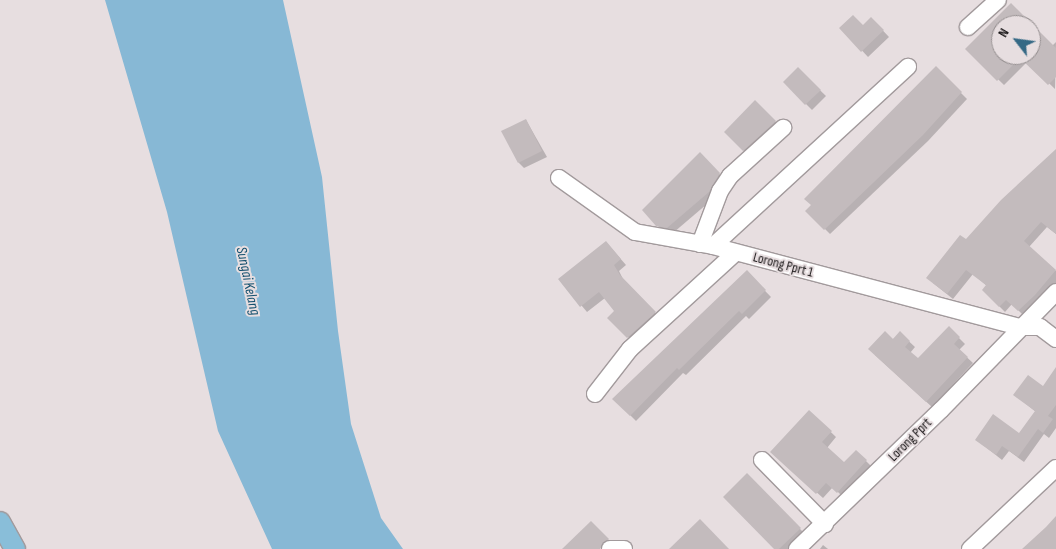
<!DOCTYPE html>
<html>
<head>
<meta charset="utf-8">
<style>
  body { margin:0 }
  #map { position:relative; width:1056px; height:549px; overflow:hidden; background:#e7dee0; font-family:"Sofia Sans Condensed",sans-serif }
  div>[style] { position:absolute }
  .water>* { inset:0; background:#87b8d5 }
  .shadow>* { inset:0; background:#0003 }
  .building>* { inset:0; background:#c3bbbd }
  .roads { filter:drop-shadow(1px 0 #a29a9c) drop-shadow(-1px 0 #a29a9c) drop-shadow(0 1px #a29a9c) drop-shadow(0 -1px #a29a9c) }
  .minor>* { height:16px; margin:-8px; padding:0 8px; transform-origin:8px; border-radius:8px; background:#fff }
  .major>* { height:20px; margin:-10px; padding:0 10px; transform-origin:10px; border-radius:10px; background:#89bed9 }
  span { translate:-50% -50%; white-space:nowrap; text-align:center; line-height:1.15; -webkit-text-stroke:4px #e7dee0; paint-order:stroke }
  .street-label { font-size:14px; color:#161314 }
  .water-label { font-size:15px; color:#15516f; font-style:italic }
  .north { position:absolute; left:991px; top:15px; width:50px; height:50px; box-sizing:border-box; background:#e7dee0; border:1px solid #938d8e; border-radius:50%; rotate:300deg; font-size:14px; font-weight:700; line-height:20px; text-align:center; color:#161314 }
  .north::after { content:''; display:block; margin:auto; width:18px; height:22px; background:#356985; clip-path:polygon(50% 0,100% 100%,50% 72%,0 100%) }
</style>
</head>
<body>
<div id="map">
  <div class="water">
    <i style="clip-path:polygon(105px 0,283px 0,322px 177px,338px 331px,351px 424px,381px 518px,403px 549px,272px 549px,218px 431px,167px 212px)"></i>
  </div>
  <div class="shadow">
    <i style="clip-path:polygon(evenodd,1011px 4px,1052px 46px,1056px 42px,1055px 89px,1027px 62px,1004px 85px,967px 49px,1011px 4px,1001px 25px,1031px 25px,1031px 55px,1001px 55px,1001px 25px)"></i>
    <i style="clip-path:polygon(871px 18px,889px 37px,868px 57px,841px 28px,863px 26px)"></i>
    <i style="clip-path:polygon(936px 68px,967px 99px,928px 141px,830px 234px,807px 211px)"></i>
    <i style="clip-path:polygon(798px 69px,826px 96px,812px 110px,784px 82px)"></i>
    <i style="clip-path:polygon(755px 102px,781px 127px,749px 156px,725px 132px)"></i>
    <i style="clip-path:polygon(526px 120px,547px 157px,524px 168px,519px 163px)"></i>
    <i style="clip-path:polygon(1056px 150px,1056px 234px,1047px 227px,1029px 247px,1056px 271px,1056px 283px,1024px 316px,1012px 304px,1005px 312px,983px 290px,987px 286px,973px 274px,953px 299px,933px 283px,966px 241px)"></i>
    <i style="clip-path:polygon(700px 154px,725px 180px,714px 198px,673px 233px,663px 231px,657px 225px)"></i>
    <i style="clip-path:polygon(606px 242px,626px 265px,619px 271px,625px 283px,660px 318px,634px 343px,609px 318px,615px 311px,605px 298px,587px 312px,560px 280px)"></i>
    <i style="clip-path:polygon(747px 272px,771px 297px,749px 319px,746px 316px,686px 375px,683px 373px,636px 421px,614px 399px)"></i>
    <i style="clip-path:polygon(949px 328px,965px 344px,959px 350px,973px 363px,932px 407px,875px 355px,900px 333px,915px 347px,910px 353px,919px 360px)"></i>
    <i style="clip-path:polygon(1056px 376px,1056px 428px,1049px 438px,1044px 434px,1024px 462px,1009px 451px,1002px 460px,977px 440px,1020px 435px,1036px 412px,1015px 395px,1043px 388px)"></i>
    <i style="clip-path:polygon(810px 412px,836px 437px,827px 448px,844px 464px,856px 451px,872px 467px,843px 497px,833px 487px,823px 498px,778px 458px)"></i>
    <i style="clip-path:polygon(747px 475px,805px 534px,791px 549px,776px 549px)"></i>
    <i style="clip-path:polygon(823px 545px,828px 549px,820px 549px)"></i>
  </div>
  <div class="building">
    <i style="clip-path:polygon(evenodd,1011px 3px,1056px 48px,1056px 77px,1048px 85px,1020px 58px,997px 81px,965px 49px,1011px 3px,1001px 25px,1031px 25px,1031px 55px,1001px 55px,1001px 25px)"></i>
    <i style="clip-path:polygon(853px 15px,863px 25px,871px 17px,884px 30px,861px 52px,839px 28px)"></i>
    <i style="clip-path:polygon(936px 66px,962px 92px,923px 135px,824px 230px,805px 211px,811px 205px,804px 199px)"></i>
    <i style="clip-path:polygon(798px 67px,821px 90px,805px 105px,783px 82px)"></i>
    <i style="clip-path:polygon(755px 100px,776px 121px,743px 151px,724px 132px)"></i>
    <i style="clip-path:polygon(526px 119px,542px 151px,518px 163px,501px 131px)"></i>
    <i style="clip-path:polygon(1056px 149px,1056px 234px,1041px 222px,1024px 241px,1056px 270px,1035px 295px,1018px 311px,1006px 300px,999px 307px,982px 290px,986px 285px,966px 270px,947px 294px,926px 278px,960px 235px,966px 239px,1001px 200px)"></i>
    <i style="clip-path:polygon(700px 152px,720px 173px,709px 192px,667px 228px,656px 226px,642px 210px)"></i>
    <i style="clip-path:polygon(606px 241px,621px 259px,614px 265px,620px 275px,656px 312px,627px 338px,607px 318px,614px 311px,599px 292px,580px 307px,558px 279px)"></i>
    <i style="clip-path:polygon(747px 270px,766px 290px,742px 314px,739px 311px,679px 370px,677px 368px,630px 416px,612px 399px)"></i>
    <i style="clip-path:polygon(949px 326px,960px 337px,954px 344px,968px 357px,926px 402px,868px 349px,885px 331px,893px 339px,900px 331px,910px 341px,905px 347px,918px 358px)"></i>
    <i style="clip-path:polygon(1056px 367px,1056px 405px,1048px 416px,1053px 419px,1043px 433px,1038px 429px,1018px 457px,1002px 446px,996px 455px,975px 440px,993px 414px,1019px 433px,1035px 411px,1013px 395px,1028px 375px,1043px 386px)"></i>
    <i style="clip-path:polygon(809px 410px,832px 431px,822px 442px,844px 462px,856px 450px,867px 460px,837px 493px,826px 483px,816px 494px,770px 452px)"></i>
    <i style="clip-path:polygon(747px 473px,801px 528px,779px 549px,774px 549px,723px 497px)"></i>
    <i style="clip-path:polygon(1056px 516px,1056px 549px,1022px 549px,1046px 527px)"></i>
    <i style="clip-path:polygon(700px 519px,729px 549px,669px 549px)"></i>
    <i style="clip-path:polygon(591px 521px,609px 539px,600px 549px,562px 549px)"></i>
  </div>
  <div class="roads">
    <div class="minor">
      <i style="left:968px;top:27px;width:40px;rotate:-42deg"></i>
      <i style="left:559px;top:178px;width:93px;rotate:35.4deg"></i>
      <i style="left:635px;top:232px;width:79px;rotate:10.2deg"></i>
      <i style="left:713px;top:246px;width:318px;rotate:14.8deg"></i>
      <i style="left:1020px;top:327px;width:20px"></i>
      <i style="left:1040px;top:327px;width:20px;rotate:37deg"></i>
      <i style="left:700px;top:244px;width:57px;rotate:-69.3deg"></i>
      <i style="left:720px;top:191px;width:18px;rotate:-56deg"></i>
      <i style="left:730px;top:176px;width:72px;rotate:-42.2deg"></i>
      <i style="left:713px;top:246px;width:265px;rotate:-42.6deg"></i>
      <i style="left:595px;top:394px;width:57px;rotate:-52.1deg"></i>
      <i style="left:630px;top:349px;width:142px;rotate:-42.4deg"></i>
      <i style="left:762px;top:460px;width:90px;rotate:45.5deg"></i>
      <i style="left:610px;top:549px;width:14px"></i>
      <i style="left:797px;top:549px;width:200px;rotate:-44deg"></i>
      <i style="left:941px;top:410px;width:165px;rotate:-45.7deg"></i>
      <i style="left:970px;top:549px;width:118px;rotate:-43.3deg"></i>
    </div>
    <div class="major">
      <i style="left:0;top:522px;width:31px;rotate:61deg"></i>
    </div>
  </div>
  <div class="street-label">
    <span style="left:783px;top:265px;rotate:15deg">Lorong Pprt 1</span>
    <span style="left:910px;top:440px;rotate:-45deg">Lorong Pprt</span>
  </div>
  <div class="water-label">
    <span style="left:248px;top:281px;rotate:78deg">Sungai Kelang</span>
  </div>
  <div class="north">N</div>
</div>
</body>
</html>
